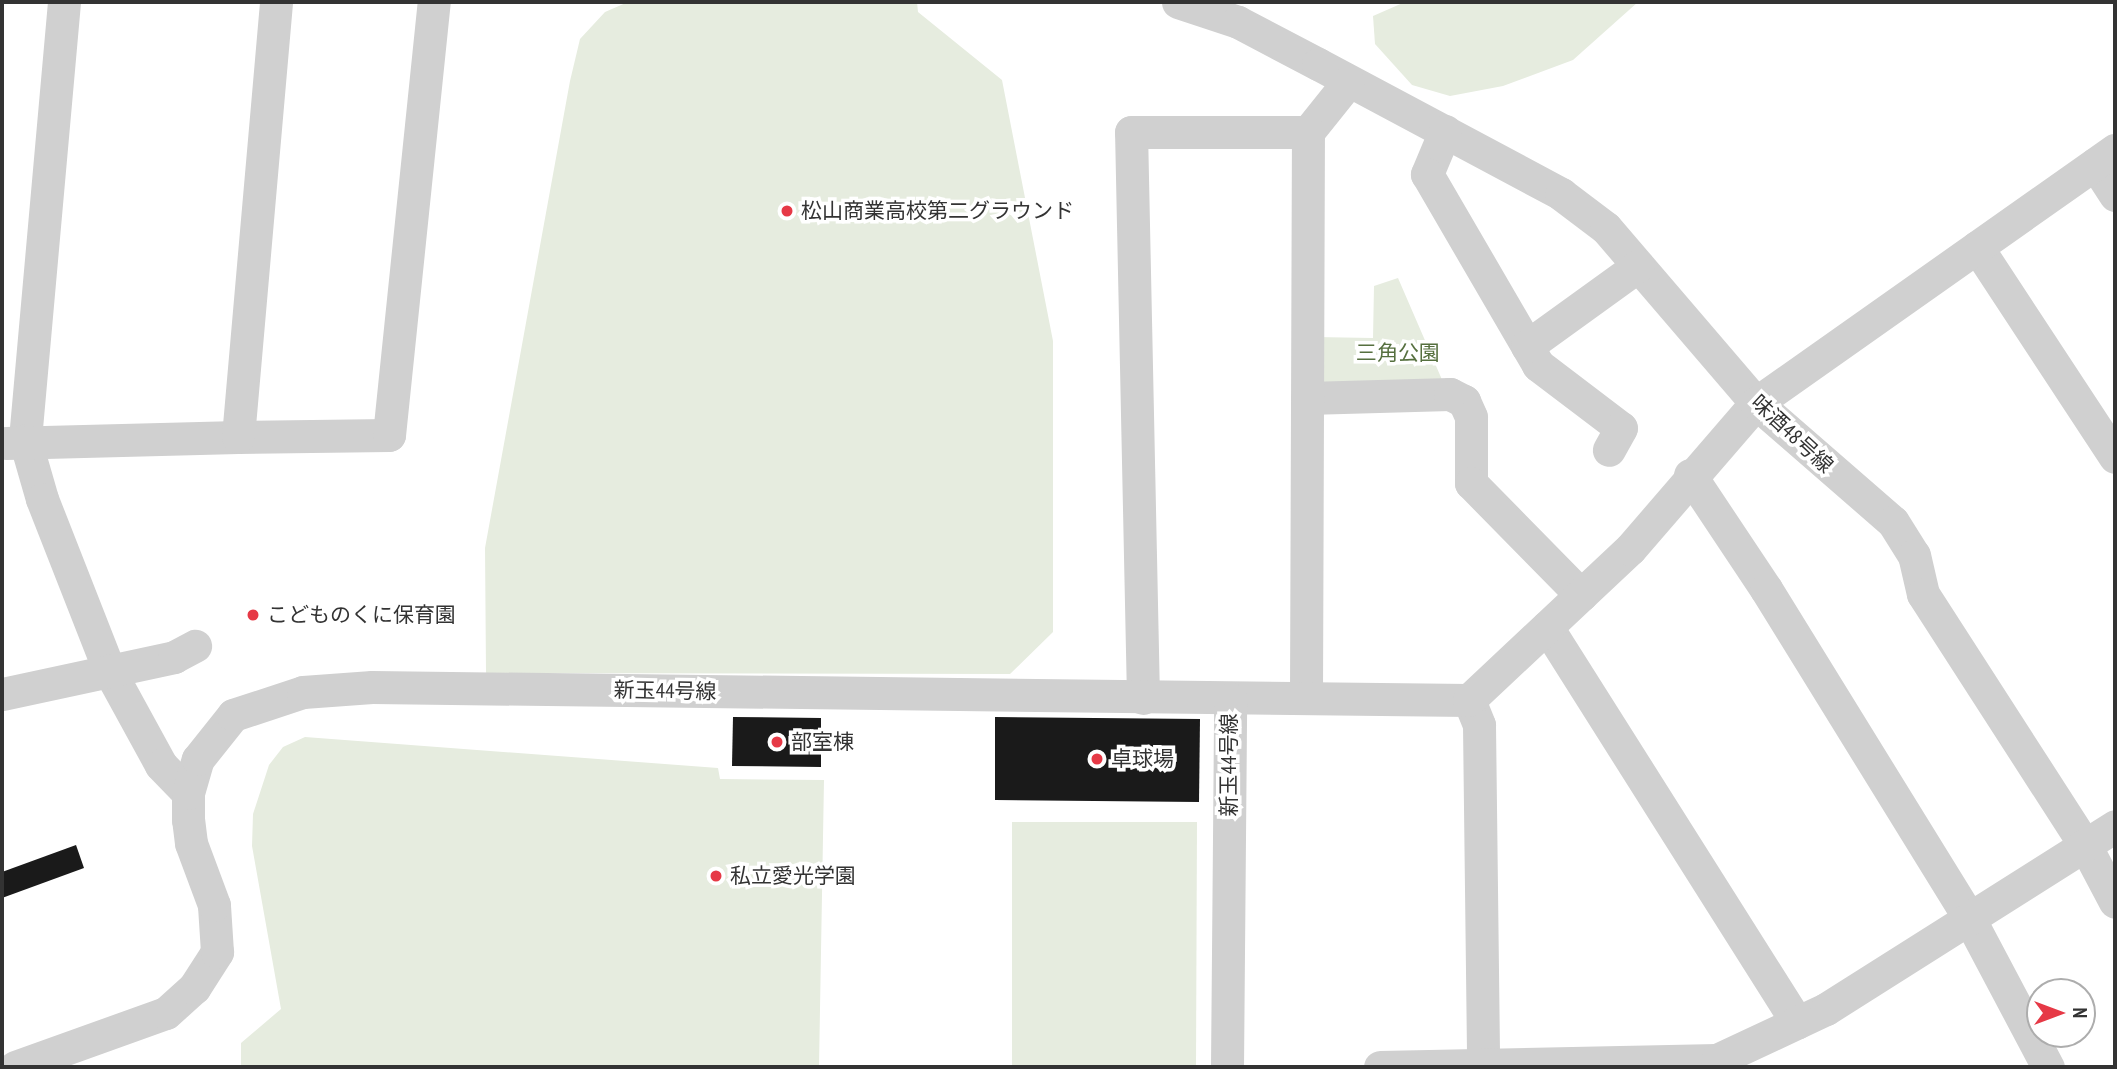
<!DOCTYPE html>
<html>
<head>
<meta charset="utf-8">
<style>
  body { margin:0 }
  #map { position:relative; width:2117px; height:1069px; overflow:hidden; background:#fff; font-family:"PT Sans Narrow","Noto Sans JP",sans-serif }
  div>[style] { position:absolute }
  .green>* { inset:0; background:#e6ecdf }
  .building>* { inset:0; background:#1a1a1a }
  .minor>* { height:33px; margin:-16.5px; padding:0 16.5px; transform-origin:16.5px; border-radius:16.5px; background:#d0d0d0 }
  .dots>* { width:19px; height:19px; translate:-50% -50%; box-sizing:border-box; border:4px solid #fff; border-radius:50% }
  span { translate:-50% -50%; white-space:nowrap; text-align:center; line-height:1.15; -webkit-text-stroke:7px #fff; paint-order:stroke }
  .poi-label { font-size:21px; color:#333 }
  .left { translate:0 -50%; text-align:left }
  .park-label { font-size:21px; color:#56703f }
  .street-label { font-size:21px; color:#333 }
  .frame { position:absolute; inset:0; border:4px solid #333; pointer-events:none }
  .north { position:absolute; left:2026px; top:978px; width:70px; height:70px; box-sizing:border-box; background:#fff; border:2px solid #adadad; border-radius:50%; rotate:90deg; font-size:19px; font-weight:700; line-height:28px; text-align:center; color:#333 }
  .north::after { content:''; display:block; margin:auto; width:24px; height:32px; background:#e63946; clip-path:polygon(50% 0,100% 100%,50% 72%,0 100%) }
</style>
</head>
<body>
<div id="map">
  <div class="green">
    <i style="clip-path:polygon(628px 2px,917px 2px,918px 12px,1002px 80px,1053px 341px,1053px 632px,1010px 674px,486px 673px,485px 548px,570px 81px,580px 39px,605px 12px)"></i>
    <i style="clip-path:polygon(1405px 2px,1638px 2px,1573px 60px,1503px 86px,1450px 96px,1412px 85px,1375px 44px,1373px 16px)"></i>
    <i style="clip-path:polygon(1398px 278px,1443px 382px,1313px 386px,1315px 337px,1373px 338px,1374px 286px)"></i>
    <i style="clip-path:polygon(305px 737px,718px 768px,720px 779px,824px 780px,819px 1067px,241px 1067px,241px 1043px,281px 1009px,252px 846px,253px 814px,269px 765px,283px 747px)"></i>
    <i style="clip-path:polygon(1012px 822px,1197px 822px,1196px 1067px,1012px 1067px)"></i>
  </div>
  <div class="building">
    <i style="clip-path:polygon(733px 717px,821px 718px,821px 767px,732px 766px)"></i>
    <i style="clip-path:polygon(995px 717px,1200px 719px,1199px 802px,995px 800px)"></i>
    <i style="clip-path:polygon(76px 845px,84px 868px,2px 898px,2px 872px)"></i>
  </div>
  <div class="minor">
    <i style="left:64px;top:2px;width:440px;rotate:95.1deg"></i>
    <i style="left:25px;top:440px;width:61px;rotate:73.9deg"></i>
    <i style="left:42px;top:499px;width:184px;rotate:68.6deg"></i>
    <i style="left:109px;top:670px;width:108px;rotate:61.3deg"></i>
    <i style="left:161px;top:765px;width:39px;rotate:46deg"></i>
    <i style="left:1178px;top:2px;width:63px;rotate:18.4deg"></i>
    <i style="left:1238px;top:22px;width:90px;rotate:27.7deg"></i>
    <i style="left:1318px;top:64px;width:276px;rotate:28.1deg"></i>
    <i style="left:1561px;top:194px;width:56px;rotate:37.1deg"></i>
    <i style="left:1606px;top:228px;width:230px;rotate:49.4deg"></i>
    <i style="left:1756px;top:403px;width:181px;rotate:41deg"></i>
    <i style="left:1893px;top:522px;width:39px;rotate:58deg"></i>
    <i style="left:1914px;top:555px;width:40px;rotate:77deg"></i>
    <i style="left:1923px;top:594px;width:299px;rotate:57.2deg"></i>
    <i style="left:2085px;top:845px;width:64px;rotate:62.2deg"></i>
    <i style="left:1445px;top:131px;width:47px;rotate:112.7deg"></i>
    <i style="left:1427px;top:174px;width:221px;rotate:59.8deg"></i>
    <i style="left:1538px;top:365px;width:104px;rotate:37.2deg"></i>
    <i style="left:1621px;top:428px;width:25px;rotate:119deg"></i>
    <i style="left:2095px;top:164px;width:37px;rotate:57deg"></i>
    <i style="left:1977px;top:247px;width:251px;rotate:56.7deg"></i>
    <i style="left:1527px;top:346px;width:137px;rotate:-35.8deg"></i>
    <i style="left:1307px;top:398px;width:143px;rotate:-1.6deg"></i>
    <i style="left:1450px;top:394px;width:16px;rotate:27deg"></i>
    <i style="left:1464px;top:401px;width:17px;rotate:66deg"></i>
    <i style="left:1471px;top:417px;width:66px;rotate:90deg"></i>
    <i style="left:1471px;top:483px;width:157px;rotate:45.5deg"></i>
    <i style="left:238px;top:437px;width:151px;rotate:-0.8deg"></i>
    <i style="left:389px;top:435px;width:435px;rotate:-84.1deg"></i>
    <i style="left:6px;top:443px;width:232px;rotate:-1.5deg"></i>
    <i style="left:238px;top:437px;width:437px;rotate:-85deg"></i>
    <i style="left:1690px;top:475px;width:137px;rotate:56.3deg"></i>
    <i style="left:1766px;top:589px;width:387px;rotate:58.3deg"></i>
    <i style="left:1969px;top:918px;width:169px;rotate:62.1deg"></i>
    <i style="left:1547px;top:627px;width:468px;rotate:57.7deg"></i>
    <i style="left:2px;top:694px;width:176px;rotate:-12.1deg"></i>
    <i style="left:174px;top:657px;width:24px;rotate:-28deg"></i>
    <i style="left:1306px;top:697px;width:565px;rotate:-89.8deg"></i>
    <i style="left:1308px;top:132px;width:64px;rotate:-51.3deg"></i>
    <i style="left:1143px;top:698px;width:566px;rotate:-91.21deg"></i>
    <i style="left:1131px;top:132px;width:177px"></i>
    <i style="left:1469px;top:700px;width:27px;rotate:68deg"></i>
    <i style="left:1479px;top:725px;width:340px;rotate:89.3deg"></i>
    <i style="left:15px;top:1067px;width:160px;rotate:-19.7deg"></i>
    <i style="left:166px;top:1013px;width:38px;rotate:-42deg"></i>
    <i style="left:194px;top:988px;width:43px;rotate:-57.4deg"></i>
    <i style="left:217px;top:952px;width:47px;rotate:-93.7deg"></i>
    <i style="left:214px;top:905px;width:66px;rotate:-110.4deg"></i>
    <i style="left:191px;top:843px;width:23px;rotate:-97deg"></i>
    <i style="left:188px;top:820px;width:27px;rotate:-90deg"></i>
    <i style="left:188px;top:793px;width:35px;rotate:-74deg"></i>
    <i style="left:198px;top:759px;width:56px;rotate:-51.5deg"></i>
    <i style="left:233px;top:715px;width:74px;rotate:-18.2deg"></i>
    <i style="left:303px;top:692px;width:69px;rotate:-4.1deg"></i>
    <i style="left:372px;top:687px;width:1097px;rotate:0.68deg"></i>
    <i style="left:1469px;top:700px;width:221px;rotate:-43.2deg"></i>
    <i style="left:1630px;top:549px;width:193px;rotate:-49.2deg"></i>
    <i style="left:1756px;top:403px;width:439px;rotate:-35.2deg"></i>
    <i style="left:1227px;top:1067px;width:368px;rotate:-89.5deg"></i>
    <i style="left:1380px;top:1067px;width:337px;rotate:-1.2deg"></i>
    <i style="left:1717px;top:1060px;width:120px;rotate:-25.1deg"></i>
    <i style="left:1826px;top:1009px;width:342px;rotate:-32.3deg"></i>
  </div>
  <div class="dots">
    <i style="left:787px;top:211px;background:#e63946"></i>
    <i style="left:253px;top:615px;background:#e63946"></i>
    <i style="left:777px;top:742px;background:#e63946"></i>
    <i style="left:1097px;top:759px;background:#e63946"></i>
    <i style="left:716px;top:876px;background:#e63946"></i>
  </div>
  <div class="poi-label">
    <span class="left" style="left:801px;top:211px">松山商業高校第二グラウンド</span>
    <span class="left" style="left:267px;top:615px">こどものくに保育園</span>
    <span class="left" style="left:791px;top:742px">部室棟</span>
    <span class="left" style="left:1111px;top:759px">卓球場</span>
    <span class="left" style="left:730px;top:876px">私立愛光学園</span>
  </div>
  <div class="park-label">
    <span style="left:1398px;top:353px">三角公園</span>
  </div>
  <div class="street-label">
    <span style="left:1792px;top:434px;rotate:43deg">味酒48号線</span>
    <span style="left:665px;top:691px;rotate:1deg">新玉44号線</span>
    <span style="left:1229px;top:765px;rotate:-90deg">新玉44号線</span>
  </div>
  <div class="frame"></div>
  <div class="north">N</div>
</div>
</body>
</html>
